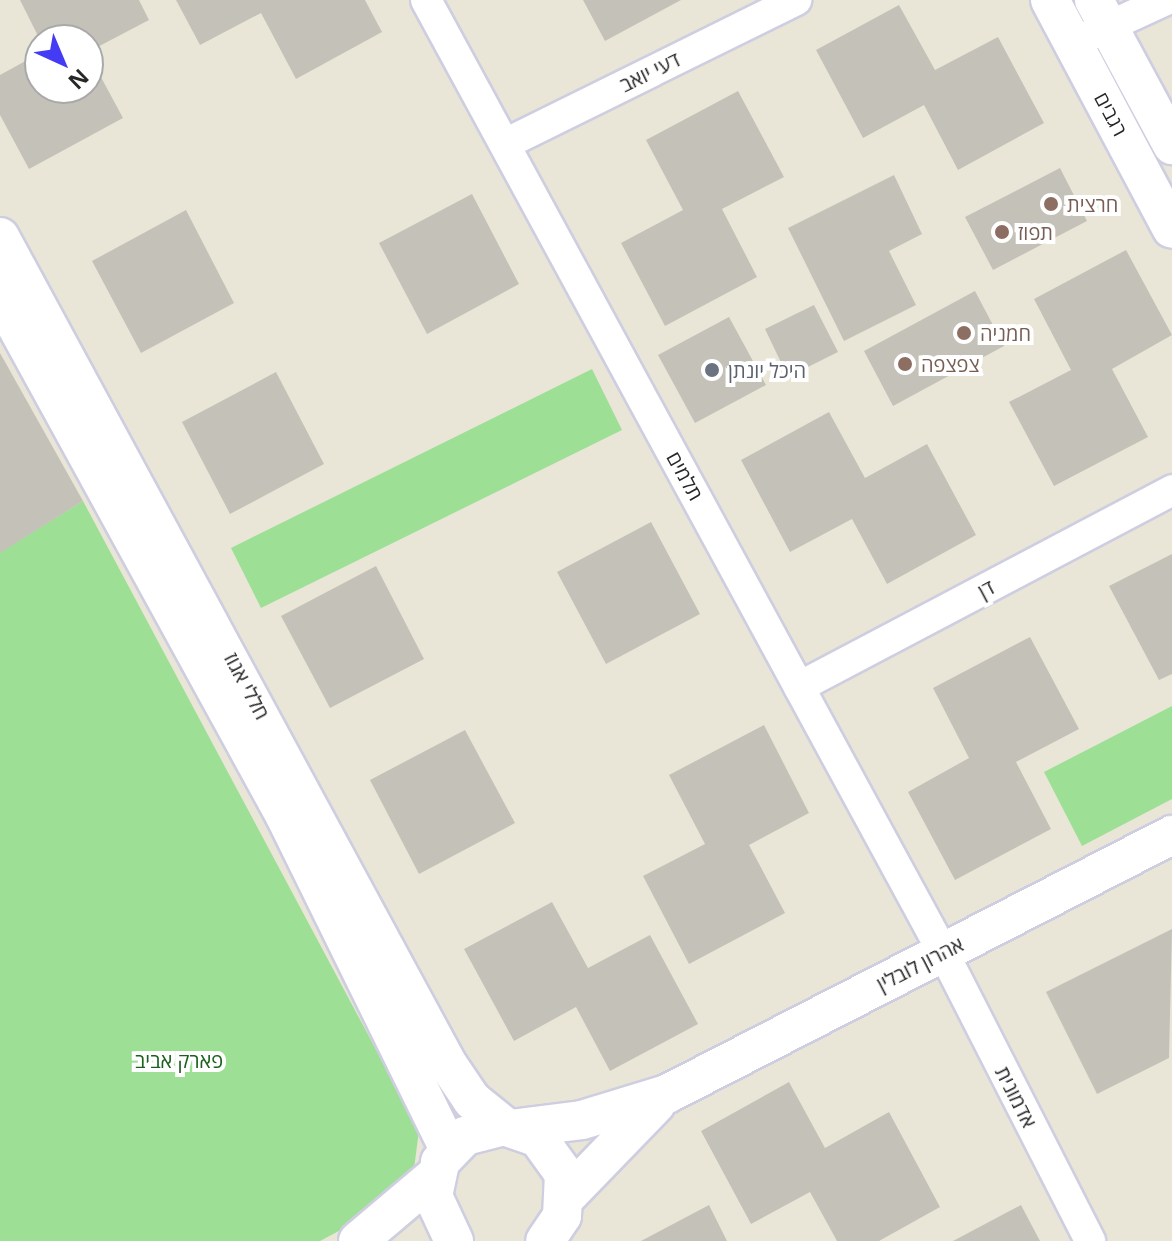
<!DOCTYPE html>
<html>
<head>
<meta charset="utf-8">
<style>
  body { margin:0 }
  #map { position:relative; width:1172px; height:1241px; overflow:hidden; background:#e9e6d8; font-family:"Open Sans","Noto Sans Hebrew",sans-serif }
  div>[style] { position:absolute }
  .green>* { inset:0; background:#9ddf95 }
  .building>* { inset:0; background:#c4c2b8 }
  .roads { filter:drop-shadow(2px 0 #cfcee0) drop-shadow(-2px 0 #cfcee0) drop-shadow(0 2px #cfcee0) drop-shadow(0 -2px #cfcee0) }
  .minor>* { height:30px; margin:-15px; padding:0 15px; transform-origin:15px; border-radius:15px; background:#fff }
  .tertiary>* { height:38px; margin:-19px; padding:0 19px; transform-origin:19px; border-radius:19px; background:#fff }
  .dots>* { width:22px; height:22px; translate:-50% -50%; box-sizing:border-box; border:4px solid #fff; border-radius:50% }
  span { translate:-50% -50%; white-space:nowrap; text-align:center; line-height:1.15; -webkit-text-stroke:8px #fff; paint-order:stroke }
  .street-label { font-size:20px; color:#272727 }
  .education-label { font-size:20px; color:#785e54 }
  .left { translate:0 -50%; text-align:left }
  .worship-label { font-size:20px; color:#5b616d }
  .park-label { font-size:20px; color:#1b601d }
  .north { position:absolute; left:24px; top:24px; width:80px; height:80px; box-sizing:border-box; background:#fff; border:2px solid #a9a9a9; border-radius:50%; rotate:136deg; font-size:22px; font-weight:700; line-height:32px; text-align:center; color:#272727 }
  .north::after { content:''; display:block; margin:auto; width:28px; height:36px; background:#443bf4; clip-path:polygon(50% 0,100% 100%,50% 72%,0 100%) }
</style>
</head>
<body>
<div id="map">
  <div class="green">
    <i style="clip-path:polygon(592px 369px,622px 430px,261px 608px,231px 548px)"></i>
    <i style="clip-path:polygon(83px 501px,419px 1130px,414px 1169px,352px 1224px,320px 1241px,0 1241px,0 552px)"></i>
    <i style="clip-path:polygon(1172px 706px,1172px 799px,1082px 846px,1044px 772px)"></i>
  </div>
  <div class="building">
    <i style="clip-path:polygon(20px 0,139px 0,149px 20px,88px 52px,88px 40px,40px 40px)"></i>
    <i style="clip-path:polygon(176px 0,365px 0,382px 32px,296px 79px,261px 13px,200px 45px)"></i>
    <i style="clip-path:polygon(583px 0,681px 0,605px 41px)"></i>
    <i style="clip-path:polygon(899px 5px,935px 70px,998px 37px,1044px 123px,958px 170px,924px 105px,863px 138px,816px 50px)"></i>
    <i style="clip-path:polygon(40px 53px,40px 88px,88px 88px,88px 53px,123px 118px,29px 169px,0 115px,0 75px)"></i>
    <i style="clip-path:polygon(738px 91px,784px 177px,722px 209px,757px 277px,665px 326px,621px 243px,683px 210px,646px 140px)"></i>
    <i style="clip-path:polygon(1060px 168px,1087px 221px,993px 270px,965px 217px)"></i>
    <i style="clip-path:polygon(894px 175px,922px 234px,889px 251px,916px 305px,844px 341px,788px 228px)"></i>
    <i style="clip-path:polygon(472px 194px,519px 284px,427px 334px,379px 243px)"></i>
    <i style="clip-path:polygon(186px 210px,234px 303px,141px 353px,92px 261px)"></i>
    <i style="clip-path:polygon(1126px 250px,1172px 335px,1112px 369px,1148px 437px,1054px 486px,1009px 402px,1071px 370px,1034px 299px)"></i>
    <i style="clip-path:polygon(975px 291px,1004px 346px,893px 406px,864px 351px)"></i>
    <i style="clip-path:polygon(814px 305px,838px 352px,788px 377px,765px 329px)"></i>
    <i style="clip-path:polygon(729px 317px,766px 385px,695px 423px,658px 355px)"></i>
    <i style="clip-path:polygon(0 353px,83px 501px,0 553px)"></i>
    <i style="clip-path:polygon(276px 372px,324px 464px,230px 514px,182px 422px)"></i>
    <i style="clip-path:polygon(829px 412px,865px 478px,927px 444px,976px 535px,887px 584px,852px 519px,790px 552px,741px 460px)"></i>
    <i style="clip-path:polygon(651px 522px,700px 614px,606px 664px,557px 572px)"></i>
    <i style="clip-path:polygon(1172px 554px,1172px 674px,1159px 680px,1109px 586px)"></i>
    <i style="clip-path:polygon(376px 566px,424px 659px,330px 708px,281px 616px)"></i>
    <i style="clip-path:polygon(1030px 637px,1079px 729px,1016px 762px,1051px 829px,955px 880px,908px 792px,969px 758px,933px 688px)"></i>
    <i style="clip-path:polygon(764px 725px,809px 813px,749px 845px,785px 913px,689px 964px,643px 876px,705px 844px,669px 775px)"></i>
    <i style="clip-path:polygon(465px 730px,515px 823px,419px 874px,370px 780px)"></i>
    <i style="clip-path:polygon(552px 902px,588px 968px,650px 935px,698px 1024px,610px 1071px,576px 1007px,514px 1041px,464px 949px)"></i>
    <i style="clip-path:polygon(1172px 929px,1169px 1058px,1097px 1094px,1046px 992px)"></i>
    <i style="clip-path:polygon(789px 1082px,825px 1148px,889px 1112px,940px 1207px,879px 1241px,837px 1241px,810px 1192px,751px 1224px,701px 1131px)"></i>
    <i style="clip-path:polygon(709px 1205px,727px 1241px,641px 1241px)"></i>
    <i style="clip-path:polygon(1021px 1205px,1040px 1241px,953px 1241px)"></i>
  </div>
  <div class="roads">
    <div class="minor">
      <i style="left:426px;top:0;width:1083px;rotate:61.5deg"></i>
      <i style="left:943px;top:952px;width:324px;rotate:63deg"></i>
      <i style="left:1088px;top:36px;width:86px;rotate:-24.8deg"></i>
      <i style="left:505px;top:144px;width:325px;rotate:-26.3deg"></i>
      <i style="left:799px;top:687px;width:422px;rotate:-27.8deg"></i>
    </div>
    <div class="tertiary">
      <i style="left:1050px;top:0;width:259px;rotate:62deg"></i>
      <i style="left:1094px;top:0;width:165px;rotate:61.7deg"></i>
      <i style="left:0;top:237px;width:939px;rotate:61.58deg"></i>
      <i style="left:447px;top:1063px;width:45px;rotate:56deg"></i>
      <i style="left:472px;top:1100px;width:41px;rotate:39.1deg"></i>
      <i style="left:0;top:296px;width:593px;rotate:61.27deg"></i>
      <i style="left:285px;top:816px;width:372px;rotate:63.8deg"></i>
      <i style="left:518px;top:1128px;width:64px;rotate:-7.1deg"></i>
      <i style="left:582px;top:1120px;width:89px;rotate:-17deg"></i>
      <i style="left:667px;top:1094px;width:568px;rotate:-27.15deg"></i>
      <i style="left:566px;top:1197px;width:129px;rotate:-45.9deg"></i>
      <i style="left:358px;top:1241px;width:101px;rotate:-40.2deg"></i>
      <i style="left:454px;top:1241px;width:50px;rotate:-115deg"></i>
      <i style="left:433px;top:1196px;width:35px;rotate:-78deg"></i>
      <i style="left:440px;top:1162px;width:36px;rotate:-46deg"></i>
      <i style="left:465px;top:1136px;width:40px;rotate:-14.4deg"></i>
      <i style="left:504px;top:1126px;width:36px;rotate:19deg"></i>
      <i style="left:538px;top:1138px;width:44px;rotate:54.2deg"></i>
      <i style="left:564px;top:1174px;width:42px;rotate:92.7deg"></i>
      <i style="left:562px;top:1216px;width:30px;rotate:124deg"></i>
    </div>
  </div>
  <div class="dots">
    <i style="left:1051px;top:204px;background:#8d6e63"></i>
    <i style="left:1002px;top:232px;background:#8d6e63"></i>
    <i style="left:964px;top:333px;background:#8d6e63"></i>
    <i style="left:905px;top:364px;background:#8d6e63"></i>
    <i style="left:712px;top:370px;background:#6b7280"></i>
  </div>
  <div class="street-label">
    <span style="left:650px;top:72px;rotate:-26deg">דעי יואב</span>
    <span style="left:1111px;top:114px;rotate:62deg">רגבים</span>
    <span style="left:685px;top:476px;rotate:61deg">תלמים</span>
    <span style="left:986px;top:589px;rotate:-28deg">דן</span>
    <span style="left:247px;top:686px;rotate:62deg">חללי אגוז</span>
    <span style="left:920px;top:964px;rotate:-27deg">אהרון לובלין</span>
    <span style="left:1016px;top:1097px;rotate:63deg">אדמונית</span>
  </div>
  <div class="education-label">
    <span class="left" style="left:1067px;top:204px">חרצית</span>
    <span class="left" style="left:1018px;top:232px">תפוז</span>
    <span class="left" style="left:980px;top:333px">חמניה</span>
    <span class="left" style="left:921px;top:364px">צפצפה</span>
  </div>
  <div class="worship-label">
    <span class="left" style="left:728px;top:370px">היכל יונתן</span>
  </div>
  <div class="park-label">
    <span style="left:179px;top:1060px">פארק אביב</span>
  </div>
  <div class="north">N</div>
</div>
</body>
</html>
